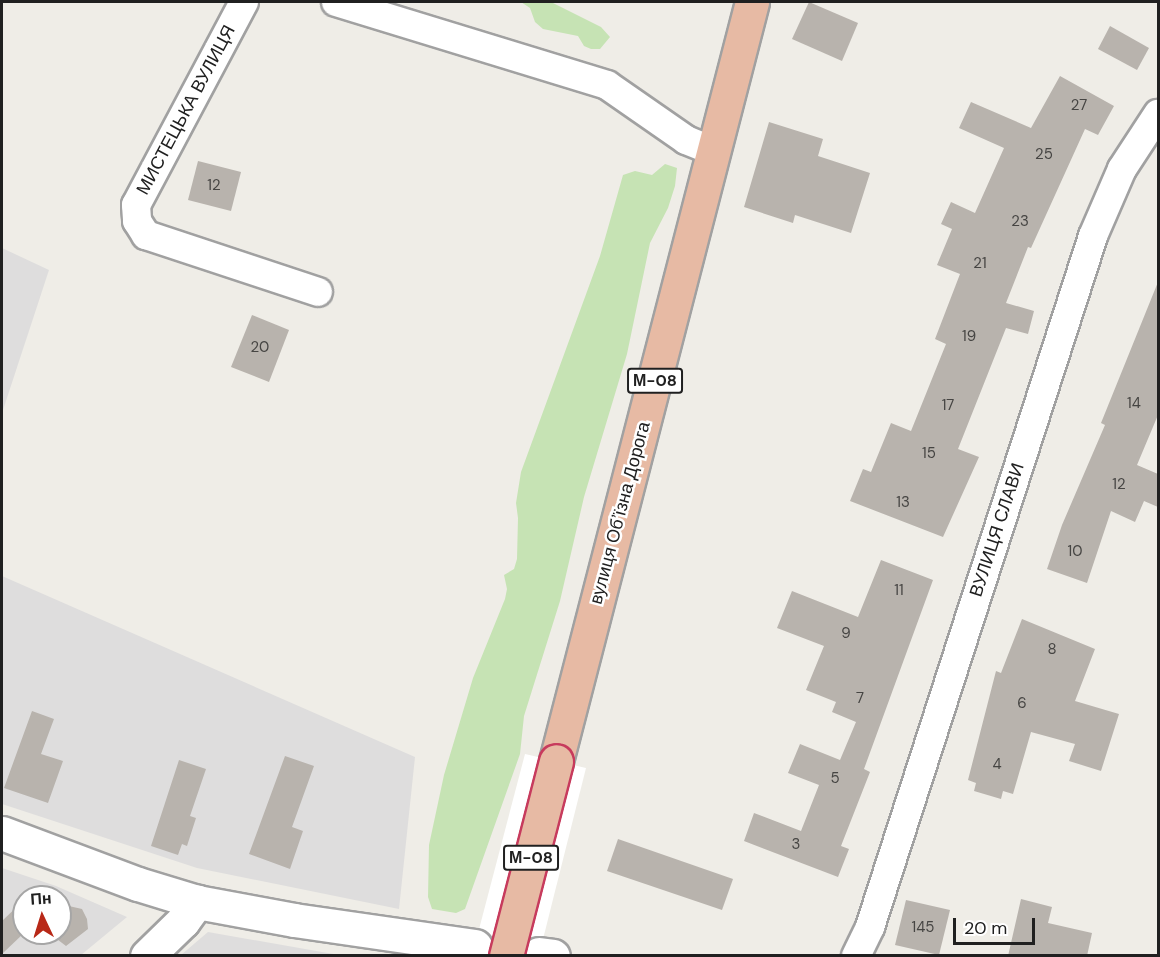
<!DOCTYPE html>
<html>
<head>
<meta charset="utf-8">
<style>
  body { margin:0 }
  #map { position:relative; width:1160px; height:957px; overflow:hidden; background:#efede7; font-family:"DM Sans",sans-serif }
  div>[style] { position:absolute }
  .residential>* { inset:0; background:#dedddd }
  .grass>* { inset:0; background:#c6e3b4 }
  .pier>* { inset:0; background:#fff }
  .building>* { inset:0; background:#b8b3ad }
  .roads { filter:drop-shadow(2px 0 #a1a1a1) drop-shadow(-2px 0 #a1a1a1) drop-shadow(0 2px #a1a1a1) drop-shadow(0 -2px #a1a1a1) }
  .minor>* { height:28px; margin:-14px; padding:0 14px; transform-origin:14px; border-radius:14px; background:#fff }
  .tertiary>* { height:33px; margin:-16.5px; padding:0 16.5px; transform-origin:16.5px; border-radius:16.5px; background:#fff }
  .trunk>* { height:33px; margin:-16.5px; padding:0 16.5px; transform-origin:16.5px; border-radius:16.5px; background:#e7baa4 }
  .bridges { filter:drop-shadow(2px 0 #c73b5d) drop-shadow(-2px 0 #c73b5d) drop-shadow(0 2px #c73b5d) drop-shadow(0 -2px #c73b5d) }
  .trunk-bridge>* { height:33px; margin:-16.5px; padding:0 16.5px; transform-origin:16.5px; border-radius:16.5px; background:#e7baa4 }
  span { translate:-50% -50%; white-space:nowrap; text-align:center; line-height:1.15; -webkit-text-stroke:5px #fff; paint-order:stroke }
  .number-label { font-size:15px; color:#464543 }
  .number-label span { -webkit-text-stroke-width:0 }
  .shield-label span { padding:2px 4px; background:#fff; border:2px solid; border-radius:4px; -webkit-text-stroke-width:0 }
  .shield-label { font-size:16px; color:#202020; font-weight:700 }
  .street-label { font-size:18px; color:#202020 }
  .frame { position:absolute; inset:0; border:3px solid #202020; pointer-events:none }
  .north { position:absolute; left:12px; top:885px; width:60px; height:60px; box-sizing:border-box; background:#fff; border:2px solid #a6a6a6; border-radius:50%; rotate:356deg; font-size:16px; font-weight:700; line-height:24px; text-align:center; color:#202020 }
  .north::after { content:''; display:block; margin:auto; width:21px; height:27px; background:#b82817; clip-path:polygon(50% 0,100% 100%,50% 72%,0 100%) }
  .scale { position:absolute; left:953px; top:918px; width:82px; height:27px; box-sizing:border-box; border:3px solid #202020; border-top:0; padding-left:8px; font-size:18px; line-height:21px; white-space:nowrap; color:#202020; -webkit-text-stroke:4px #fff; paint-order:stroke }
</style>
</head>
<body>
<div id="map">
  <div class="residential">
    <i style="clip-path:polygon(2px 248px,49px 270px,2px 413px)"></i>
    <i style="clip-path:polygon(2px 576px,415px 757px,399px 909px,197px 868px,2px 804px)"></i>
    <i style="clip-path:polygon(evenodd,2px 868px,56px 886px,127px 917px,81px 955px,2px 956px,2px 868px,24px 897px,60px 897px,60px 933px,24px 933px,24px 897px)"></i>
    <i style="clip-path:polygon(208px 932px,339px 955px,181px 955px)"></i>
  </div>
  <div class="grass">
    <i style="clip-path:polygon(521px 2px,551px 2px,601px 27px,610px 37px,600px 49px,591px 49px,584px 46px,578px 36px,543px 29px,535px 22px,530px 8px)"></i>
    <i style="clip-path:polygon(665px 164px,677px 168px,675px 186px,668px 208px,650px 243px,627px 354px,584px 497px,560px 601px,524px 716px,520px 754px,465px 909px,456px 913px,432px 909px,428px 897px,429px 845px,444px 775px,473px 678px,505px 599px,507px 589px,504px 575px,514px 569px,517px 559px,518px 518px,516px 503px,521px 472px,600px 256px,623px 175px,635px 171px,652px 175px)"></i>
  </div>
  <div class="pier">
    <i style="clip-path:polygon(525px 754px,586px 768px,539px 955px,472px 956px)"></i>
  </div>
  <div class="building">
    <i style="clip-path:polygon(809px 2px,858px 23px,842px 61px,792px 39px)"></i>
    <i style="clip-path:polygon(1110px 26px,1149px 48px,1137px 70px,1098px 49px)"></i>
    <i style="clip-path:polygon(1060px 76px,1114px 106px,1098px 135px,1085px 129px,1031px 248px,1028px 247px,1006px 303px,1034px 311px,1028px 334px,1006px 328px,958px 449px,979px 457px,943px 537px,850px 501px,863px 469px,871px 472px,891px 423px,911px 431px,946px 344px,935px 339px,960px 274px,937px 265px,952px 229px,941px 224px,951px 202px,975px 213px,1004px 148px,959px 128px,971px 102px,1031px 128px)"></i>
    <i style="clip-path:polygon(769px 122px,823px 139px,818px 156px,870px 173px,851px 233px,795px 215px,793px 223px,744px 207px)"></i>
    <i style="clip-path:polygon(198px 161px,241px 172px,231px 211px,188px 200px)"></i>
    <i style="clip-path:polygon(1158px 282px,1158px 415px,1137px 465px,1158px 474px,1158px 507px,1144px 501px,1135px 522px,1111px 511px,1087px 583px,1047px 569px,1062px 525px,1105px 425px,1101px 423px)"></i>
    <i style="clip-path:polygon(252px 315px,289px 330px,269px 382px,231px 367px)"></i>
    <i style="clip-path:polygon(881px 560px,933px 580px,864px 769px,870px 772px,841px 846px,849px 849px,838px 877px,744px 841px,754px 813px,801px 831px,819px 785px,788px 773px,800px 744px,840px 760px,856px 722px,832px 712px,836px 702px,806px 690px,824px 646px,777px 628px,792px 591px,858px 617px)"></i>
    <i style="clip-path:polygon(1022px 619px,1095px 649px,1075px 701px,1119px 714px,1101px 771px,1069px 761px,1075px 744px,1031px 732px,1013px 794px,1003px 791px,1001px 799px,974px 791px,976px 783px,968px 780px,996px 671px,1001px 673px)"></i>
    <i style="clip-path:polygon(32px 711px,54px 719px,41px 754px,63px 761px,48px 803px,4px 788px)"></i>
    <i style="clip-path:polygon(285px 756px,314px 766px,292px 827px,303px 831px,290px 869px,249px 854px)"></i>
    <i style="clip-path:polygon(179px 760px,206px 769px,190px 816px,196px 818px,187px 846px,182px 844px,178px 855px,151px 846px)"></i>
    <i style="clip-path:polygon(618px 839px,733px 879px,722px 910px,607px 871px)"></i>
    <i style="clip-path:polygon(1021px 899px,1052px 907px,1048px 923px,1092px 933px,1087px 956px,1008px 956px)"></i>
    <i style="clip-path:polygon(24px 900px,24px 933px,2px 954px,2px 921px)"></i>
    <i style="clip-path:polygon(906px 900px,950px 910px,939px 955px,895px 945px)"></i>
    <i style="clip-path:polygon(60px 904px,82px 909px,87px 919px,88px 929px,66px 946px,49px 933px,60px 933px)"></i>
  </div>
  <div class="roads">
    <div class="minor">
      <i style="left:244px;top:2px;width:230px;rotate:118deg"></i>
      <i style="left:136px;top:205px;width:16px;rotate:86deg"></i>
      <i style="left:137px;top:221px;width:17px;rotate:57deg"></i>
      <i style="left:146px;top:235px;width:181px;rotate:18.3deg"></i>
      <i style="left:336px;top:2px;width:283px;rotate:17deg"></i>
      <i style="left:607px;top:85px;width:96px;rotate:34.8deg"></i>
      <i style="left:686px;top:140px;width:31px;rotate:22deg"></i>
      <i style="left:856px;top:956px;width:32px;rotate:-64deg"></i>
      <i style="left:870px;top:927px;width:726px;rotate:-72.11deg"></i>
      <i style="left:1093px;top:236px;width:73px;rotate:-66.6deg"></i>
      <i style="left:1122px;top:169px;width:66px;rotate:-56.8deg"></i>
    </div>
    <div class="tertiary">
      <i style="left:2px;top:833px;width:145px;rotate:20.6deg"></i>
      <i style="left:138px;top:884px;width:62px;rotate:17deg"></i>
      <i style="left:197px;top:902px;width:99px;rotate:10.5deg"></i>
      <i style="left:294px;top:920px;width:183px;rotate:8.2deg"></i>
      <i style="left:539px;top:954px;width:14px;rotate:8deg"></i>
      <i style="left:147px;top:956px;width:50px;rotate:-44.2deg"></i>
      <i style="left:183px;top:921px;width:24px;rotate:-54deg"></i>
    </div>
    <div class="trunk">
      <i style="left:556px;top:761px;width:784px;rotate:-75.52deg"></i>
    </div>
  </div>
  <div class="bridges">
    <div class="trunk-bridge">
      <i style="left:506px;top:956px;width:201px;rotate:-75.6deg"></i>
    </div>
  </div>
  <div class="number-label">
    <span style="left:1079px;top:106px">27</span>
    <span style="left:1044px;top:155px">25</span>
    <span style="left:214px;top:186px">12</span>
    <span style="left:1020px;top:222px">23</span>
    <span style="left:980px;top:264px">21</span>
    <span style="left:969px;top:337px">19</span>
    <span style="left:260px;top:348px">20</span>
    <span style="left:1134px;top:404px">14</span>
    <span style="left:948px;top:406px">17</span>
    <span style="left:929px;top:454px">15</span>
    <span style="left:1119px;top:485px">12</span>
    <span style="left:903px;top:503px">13</span>
    <span style="left:1075px;top:552px">10</span>
    <span style="left:899px;top:591px">11</span>
    <span style="left:846px;top:634px">9</span>
    <span style="left:1052px;top:650px">8</span>
    <span style="left:860px;top:699px">7</span>
    <span style="left:1022px;top:704px">6</span>
    <span style="left:997px;top:765px">4</span>
    <span style="left:835px;top:779px">5</span>
    <span style="left:796px;top:845px">3</span>
    <span style="left:923px;top:928px">145</span>
  </div>
  <div class="shield-label">
    <span style="left:655px;top:381px">М-08</span>
    <span style="left:531px;top:858px">М-08</span>
  </div>
  <div class="street-label">
    <span style="left:186px;top:110px;rotate:-62deg">МИСТЕЦЬКА ВУЛИЦЯ</span>
    <span style="left:620px;top:513px;rotate:-75deg">вулиця Обʼїзна Дорога</span>
    <span style="left:997px;top:530px;rotate:-72deg">ВУЛИЦЯ СЛАВИ</span>
  </div>
  <div class="frame"></div>
  <div class="north">Пн</div>
  <div class="scale">20 m</div>
</div>
</body>
</html>
